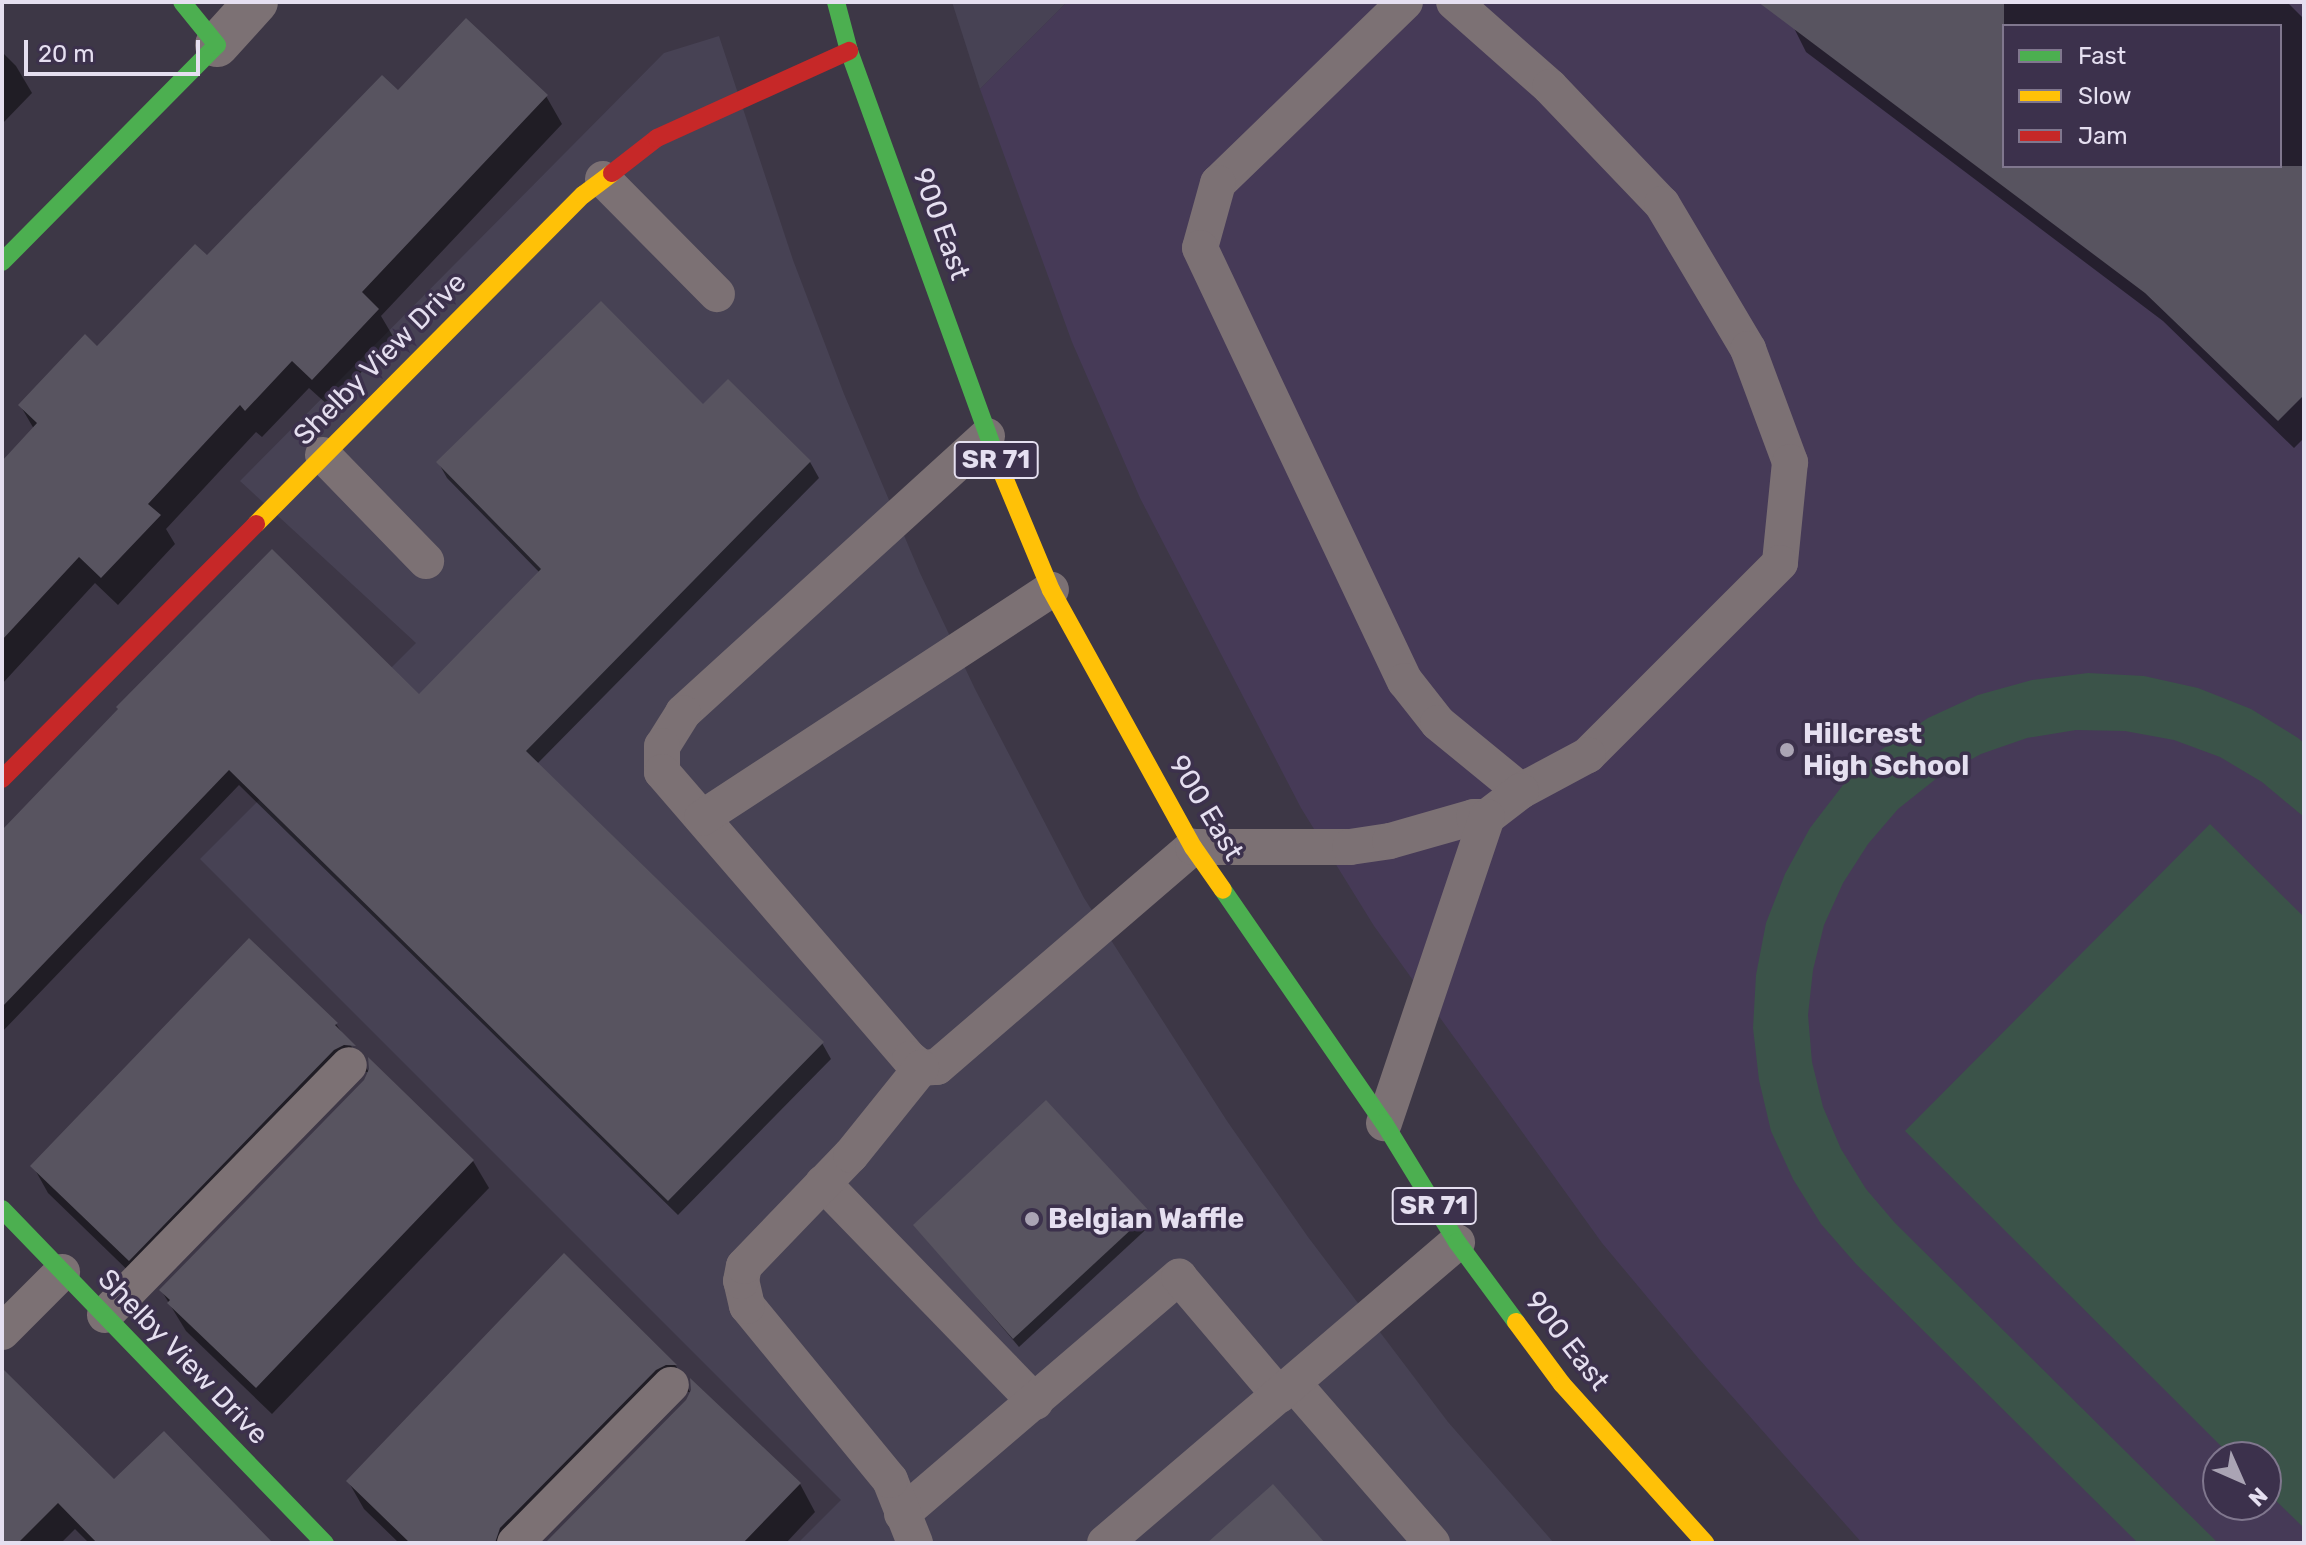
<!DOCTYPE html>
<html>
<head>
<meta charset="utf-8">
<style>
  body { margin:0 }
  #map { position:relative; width:2306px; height:1545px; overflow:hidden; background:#3d3746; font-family:Rubik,sans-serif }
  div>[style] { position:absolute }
  .commercial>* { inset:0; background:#474254 }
  .built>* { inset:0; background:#463a57 }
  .green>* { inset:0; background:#3b5349 }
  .shadow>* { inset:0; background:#0007 }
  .building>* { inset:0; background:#585460 }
  .lane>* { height:36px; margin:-18px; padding:0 18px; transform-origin:18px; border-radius:18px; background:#7c7174 }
  .street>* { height:44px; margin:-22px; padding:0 22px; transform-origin:22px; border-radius:22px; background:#7c7174 }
  .fast>* { height:18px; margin:-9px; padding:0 9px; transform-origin:9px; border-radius:9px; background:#4caf50 }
  .slow>* { height:18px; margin:-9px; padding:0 9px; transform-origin:9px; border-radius:9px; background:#ffc107 }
  .jam>* { height:18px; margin:-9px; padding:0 9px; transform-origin:9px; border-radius:9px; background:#c62828 }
  .dots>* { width:22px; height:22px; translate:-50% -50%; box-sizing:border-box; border:4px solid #3c314c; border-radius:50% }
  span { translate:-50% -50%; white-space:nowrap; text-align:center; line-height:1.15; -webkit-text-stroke:7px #3c314c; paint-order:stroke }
  .shield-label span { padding:2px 6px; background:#3c314c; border:2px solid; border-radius:6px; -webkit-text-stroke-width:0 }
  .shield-label { font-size:26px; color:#e5dff0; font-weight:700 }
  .street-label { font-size:28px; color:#e5dff0 }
  .poi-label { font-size:28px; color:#e5dff0; font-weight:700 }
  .left { translate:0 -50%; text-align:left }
  .frame { position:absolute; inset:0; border:4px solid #e5dff0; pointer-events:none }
  .legend { position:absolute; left:2002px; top:24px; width:280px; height:144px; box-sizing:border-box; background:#3c314c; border:2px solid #80778e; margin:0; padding:10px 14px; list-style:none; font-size:24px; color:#e5dff0 }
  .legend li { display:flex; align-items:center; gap:16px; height:40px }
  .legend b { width:40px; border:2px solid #80778e }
  .north { position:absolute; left:2202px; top:1441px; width:80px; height:80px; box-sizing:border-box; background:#3c314c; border:2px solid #80778e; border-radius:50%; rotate:135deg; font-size:22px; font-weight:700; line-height:32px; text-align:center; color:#e5dff0 }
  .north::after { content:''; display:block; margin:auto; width:28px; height:36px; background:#aaa4b4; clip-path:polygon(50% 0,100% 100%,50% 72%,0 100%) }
  .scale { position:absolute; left:24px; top:40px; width:176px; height:36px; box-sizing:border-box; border:4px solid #e5dff0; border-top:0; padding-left:10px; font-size:24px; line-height:28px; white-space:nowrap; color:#e5dff0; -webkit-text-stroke:6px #3c314c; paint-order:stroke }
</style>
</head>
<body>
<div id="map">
  <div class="commercial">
    <i style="clip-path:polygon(952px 2px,1067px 2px,980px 89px)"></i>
    <i style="clip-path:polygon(719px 36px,793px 260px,844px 394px,920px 573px,975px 689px,1084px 898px,1227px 1121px,1308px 1237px,1448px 1422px,1554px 1543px,798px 1543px,841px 1500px,200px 859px,416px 643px,240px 481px,664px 53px)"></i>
  </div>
  <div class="built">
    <i style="clip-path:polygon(evenodd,1067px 2px,2304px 2px,2304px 1543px,1862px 1543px,1699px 1359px,1602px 1243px,1374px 926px,1301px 808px,1140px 498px,1072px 342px,980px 89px,1067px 2px,2004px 26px,2280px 26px,2280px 166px,2004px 166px,2004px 26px,1067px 2px,2218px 1457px,2266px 1457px,2266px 1505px,2218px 1505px,2218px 1457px)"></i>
  </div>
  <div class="green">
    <i style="clip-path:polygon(2088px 673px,2144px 676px,2198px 688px,2251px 709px,2298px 738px,2304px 743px,2304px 817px,2262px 782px,2220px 757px,2174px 740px,2125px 731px,2076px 730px,2027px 738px,1981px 754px,1937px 778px,1898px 809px,1868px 844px,1843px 883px,1824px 925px,1813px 970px,1808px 1015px,1812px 1062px,1823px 1107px,1841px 1149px,1866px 1189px,1895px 1223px,2218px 1543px,2138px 1543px,1856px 1264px,1821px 1224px,1793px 1179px,1771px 1131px,1759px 1080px,1753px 1028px,1756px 975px,1766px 923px,1785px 874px,1810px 828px,1843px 785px,1881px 750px,1928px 718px,1978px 695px,2032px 680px)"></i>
    <i style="clip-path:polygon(2210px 824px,2304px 917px,2304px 1528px,2266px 1491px,2266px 1457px,2232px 1457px,1905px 1131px)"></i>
  </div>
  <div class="shadow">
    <i style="clip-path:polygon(evenodd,1781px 2px,2287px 2px,2304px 19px,2304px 438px,2294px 448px,2163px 321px,1806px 52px,1781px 2px,2004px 26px,2280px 26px,2280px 166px,2004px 166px,2004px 26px)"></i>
    <i style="clip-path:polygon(2px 52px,16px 66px,32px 93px,2px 124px)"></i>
    <i style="clip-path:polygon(398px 93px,546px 96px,562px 124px,381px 316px,394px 338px,329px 406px,309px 388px,262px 437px,256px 432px,166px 529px,175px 544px,118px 605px,95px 583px,2px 684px,2px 464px,34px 429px,20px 405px,97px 348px,207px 258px)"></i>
    <i style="clip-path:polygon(703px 407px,810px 462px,819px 478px,537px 764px,822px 1043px,831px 1059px,678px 1215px,239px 785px,2px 1032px,2px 833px,419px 696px,540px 573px,447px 478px,438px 462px)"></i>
    <i style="clip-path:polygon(336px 1024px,369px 1072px,360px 1072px,145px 1287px,48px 1193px,33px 1166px)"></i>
    <i style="clip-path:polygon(473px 1161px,489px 1188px,272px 1414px,186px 1331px,161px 1290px)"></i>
    <i style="clip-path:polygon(1148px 1213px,1154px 1222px,1019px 1347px,916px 1226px)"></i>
    <i style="clip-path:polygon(564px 1256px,676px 1366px,690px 1392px,683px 1392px,528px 1543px,399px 1543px,364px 1509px,348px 1481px)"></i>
    <i style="clip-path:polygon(2px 1371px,114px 1482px,270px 1543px,89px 1543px,75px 1529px,61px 1543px,2px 1543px)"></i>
    <i style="clip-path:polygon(800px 1484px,815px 1512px,786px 1543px,547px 1543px)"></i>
  </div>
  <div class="building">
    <i style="clip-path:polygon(1758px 2px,2004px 2px,2004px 166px,2304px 166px,2304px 395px,2278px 421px,2145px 293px)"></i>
    <i style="clip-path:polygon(466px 18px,548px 95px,362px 292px,379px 309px,312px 380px,292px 361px,245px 411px,240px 405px,148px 504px,161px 515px,101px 578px,79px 557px,2px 640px,2px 461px,37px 423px,18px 405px,85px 334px,97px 346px,195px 244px,207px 255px,382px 75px,398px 90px)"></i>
    <i style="clip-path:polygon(601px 301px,703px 404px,728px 379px,811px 461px,526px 751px,824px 1042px,668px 1201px,229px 770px,2px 1007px,2px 830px,118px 709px,116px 707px,272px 549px,419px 694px,541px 569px,436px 462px)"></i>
    <i style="clip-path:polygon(249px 938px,338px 1023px,335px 1025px,356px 1046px,344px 1045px,334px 1050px,129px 1261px,30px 1166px)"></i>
    <i style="clip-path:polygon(368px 1057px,474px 1160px,256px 1388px,167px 1303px,170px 1300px,159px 1290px,364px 1080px,369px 1069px)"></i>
    <i style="clip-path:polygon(1046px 1100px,1150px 1212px,1013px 1339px,913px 1225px)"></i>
    <i style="clip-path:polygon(564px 1253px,677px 1365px,666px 1365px,656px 1370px,500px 1528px,495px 1543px,410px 1543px,346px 1481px)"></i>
    <i style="clip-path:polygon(2px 1368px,114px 1479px,164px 1431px,273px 1543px,97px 1543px,58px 1503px,18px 1543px,2px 1543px)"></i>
    <i style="clip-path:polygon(690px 1378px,801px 1483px,743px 1543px,545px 1543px,686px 1400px,691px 1390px)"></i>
    <i style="clip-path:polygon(1273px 1484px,1325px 1543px,1207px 1543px)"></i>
  </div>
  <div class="lane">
    <i style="left:1405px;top:2px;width:260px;rotate:135.9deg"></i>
    <i style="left:1218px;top:183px;width:67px;rotate:105.5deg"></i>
    <i style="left:1200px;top:248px;width:479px;rotate:64.7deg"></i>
    <i style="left:1405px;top:681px;width:53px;rotate:51.8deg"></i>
    <i style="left:1438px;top:723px;width:107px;rotate:39.3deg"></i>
    <i style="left:1454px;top:2px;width:128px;rotate:41.5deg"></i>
    <i style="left:1550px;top:87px;width:162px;rotate:46.3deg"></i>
    <i style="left:1662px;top:204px;width:169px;rotate:59.3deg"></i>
    <i style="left:1748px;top:349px;width:121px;rotate:69.6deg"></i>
    <i style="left:1790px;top:462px;width:101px;rotate:95.7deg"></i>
    <i style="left:1780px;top:563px;width:272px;rotate:135deg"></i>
    <i style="left:1588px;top:755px;width:76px;rotate:151.8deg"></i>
    <i style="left:1521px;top:791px;width:43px;rotate:142.6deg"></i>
    <i style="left:603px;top:179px;width:162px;rotate:45.3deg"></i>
    <i style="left:987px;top:436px;width:411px;rotate:137.7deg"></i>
    <i style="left:683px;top:713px;width:39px;rotate:122deg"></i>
    <i style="left:662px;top:746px;width:26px;rotate:90deg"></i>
    <i style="left:662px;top:772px;width:379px;rotate:49.2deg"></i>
    <i style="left:910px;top:1059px;width:14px;rotate:39deg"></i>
    <i style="left:921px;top:1068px;width:16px;rotate:-4deg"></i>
    <i style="left:937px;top:1067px;width:338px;rotate:-40.7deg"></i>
    <i style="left:1193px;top:847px;width:157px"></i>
    <i style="left:1350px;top:847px;width:40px;rotate:-8.5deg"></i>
    <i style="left:1390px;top:841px;width:87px;rotate:-15.9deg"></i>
    <i style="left:1474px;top:817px;width:13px"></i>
    <i style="left:1487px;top:817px;width:323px;rotate:108.6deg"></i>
    <i style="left:323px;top:455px;width:148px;rotate:45.8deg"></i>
    <i style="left:702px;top:818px;width:417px;rotate:-33.2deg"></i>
    <i style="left:823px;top:1183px;width:305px;rotate:45.9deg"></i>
    <i style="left:105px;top:1315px;width:349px;rotate:-45.7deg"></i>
    <i style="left:2px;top:1332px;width:85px;rotate:-45deg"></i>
    <i style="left:1293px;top:1383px;width:212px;rotate:49deg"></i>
    <i style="left:902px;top:1514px;width:365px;rotate:-40.6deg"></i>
    <i style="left:1179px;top:1277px;width:155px;rotate:49.7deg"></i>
    <i style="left:515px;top:1543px;width:222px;rotate:-45.4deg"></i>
    <i style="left:915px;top:1543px;width:68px;rotate:-111.6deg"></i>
    <i style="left:890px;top:1480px;width:225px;rotate:-129.4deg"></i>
    <i style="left:747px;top:1306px;width:26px;rotate:-103deg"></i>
    <i style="left:741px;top:1281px;width:15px;rotate:-79deg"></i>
    <i style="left:744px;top:1266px;width:154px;rotate:-46.1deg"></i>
    <i style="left:851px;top:1155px;width:112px;rotate:-51.2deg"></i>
    <i style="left:1105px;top:1543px;width:463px;rotate:-40.5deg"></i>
  </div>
  <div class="street">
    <i style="left:217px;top:45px;width:58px;rotate:-47.8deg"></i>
  </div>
  <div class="fast">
    <i style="left:836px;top:2px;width:51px;rotate:75.1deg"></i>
    <i style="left:849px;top:51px;width:433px;rotate:70.1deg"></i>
    <i style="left:2px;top:262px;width:305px;rotate:-45.3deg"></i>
    <i style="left:217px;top:45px;width:55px;rotate:-129.1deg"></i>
    <i style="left:1223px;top:890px;width:283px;rotate:55.4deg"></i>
    <i style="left:1384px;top:1123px;width:140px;rotate:58.5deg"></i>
    <i style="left:1457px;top:1242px;width:99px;rotate:53.6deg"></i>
    <i style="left:2px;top:1209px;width:465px;rotate:46deg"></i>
  </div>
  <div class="slow">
    <i style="left:996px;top:458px;width:143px;rotate:67.4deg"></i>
    <i style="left:1051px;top:590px;width:294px;rotate:61.1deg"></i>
    <i style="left:1193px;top:847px;width:52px;rotate:55.1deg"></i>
    <i style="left:256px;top:524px;width:464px;rotate:-45.2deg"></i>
    <i style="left:583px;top:195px;width:36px;rotate:-37deg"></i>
    <i style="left:1516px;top:1322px;width:77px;rotate:53.4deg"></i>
    <i style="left:1562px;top:1384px;width:214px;rotate:48deg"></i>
  </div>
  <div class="jam">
    <i style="left:612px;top:173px;width:57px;rotate:-37.9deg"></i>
    <i style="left:657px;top:138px;width:211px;rotate:-24.4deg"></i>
    <i style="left:2px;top:779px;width:360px;rotate:-45.1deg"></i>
  </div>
  <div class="dots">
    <i style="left:1787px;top:750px;background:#aaa4b4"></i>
    <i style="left:1032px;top:1219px;background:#aaa4b4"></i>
  </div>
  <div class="shield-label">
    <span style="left:996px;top:460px">SR 71</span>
    <span style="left:1434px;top:1206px">SR 71</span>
  </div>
  <div class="street-label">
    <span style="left:941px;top:224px;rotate:70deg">900 East</span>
    <span style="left:380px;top:359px;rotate:-45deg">Shelby View Drive</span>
    <span style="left:1206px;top:808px;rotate:59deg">900 East</span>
    <span style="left:1567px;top:1341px;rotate:52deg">900 East</span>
    <span style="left:183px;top:1357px;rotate:46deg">Shelby View Drive</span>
  </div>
  <div class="poi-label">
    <span class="left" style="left:1803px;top:750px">Hillcrest<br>High School</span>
    <span class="left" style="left:1048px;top:1219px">Belgian Waffle</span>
  </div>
  <div class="frame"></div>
  <ul class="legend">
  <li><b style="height:10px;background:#4caf50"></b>Fast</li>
  <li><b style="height:10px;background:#ffc107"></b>Slow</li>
  <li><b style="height:10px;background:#c62828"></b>Jam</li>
  </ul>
  <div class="north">N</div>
  <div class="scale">20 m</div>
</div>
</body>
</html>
